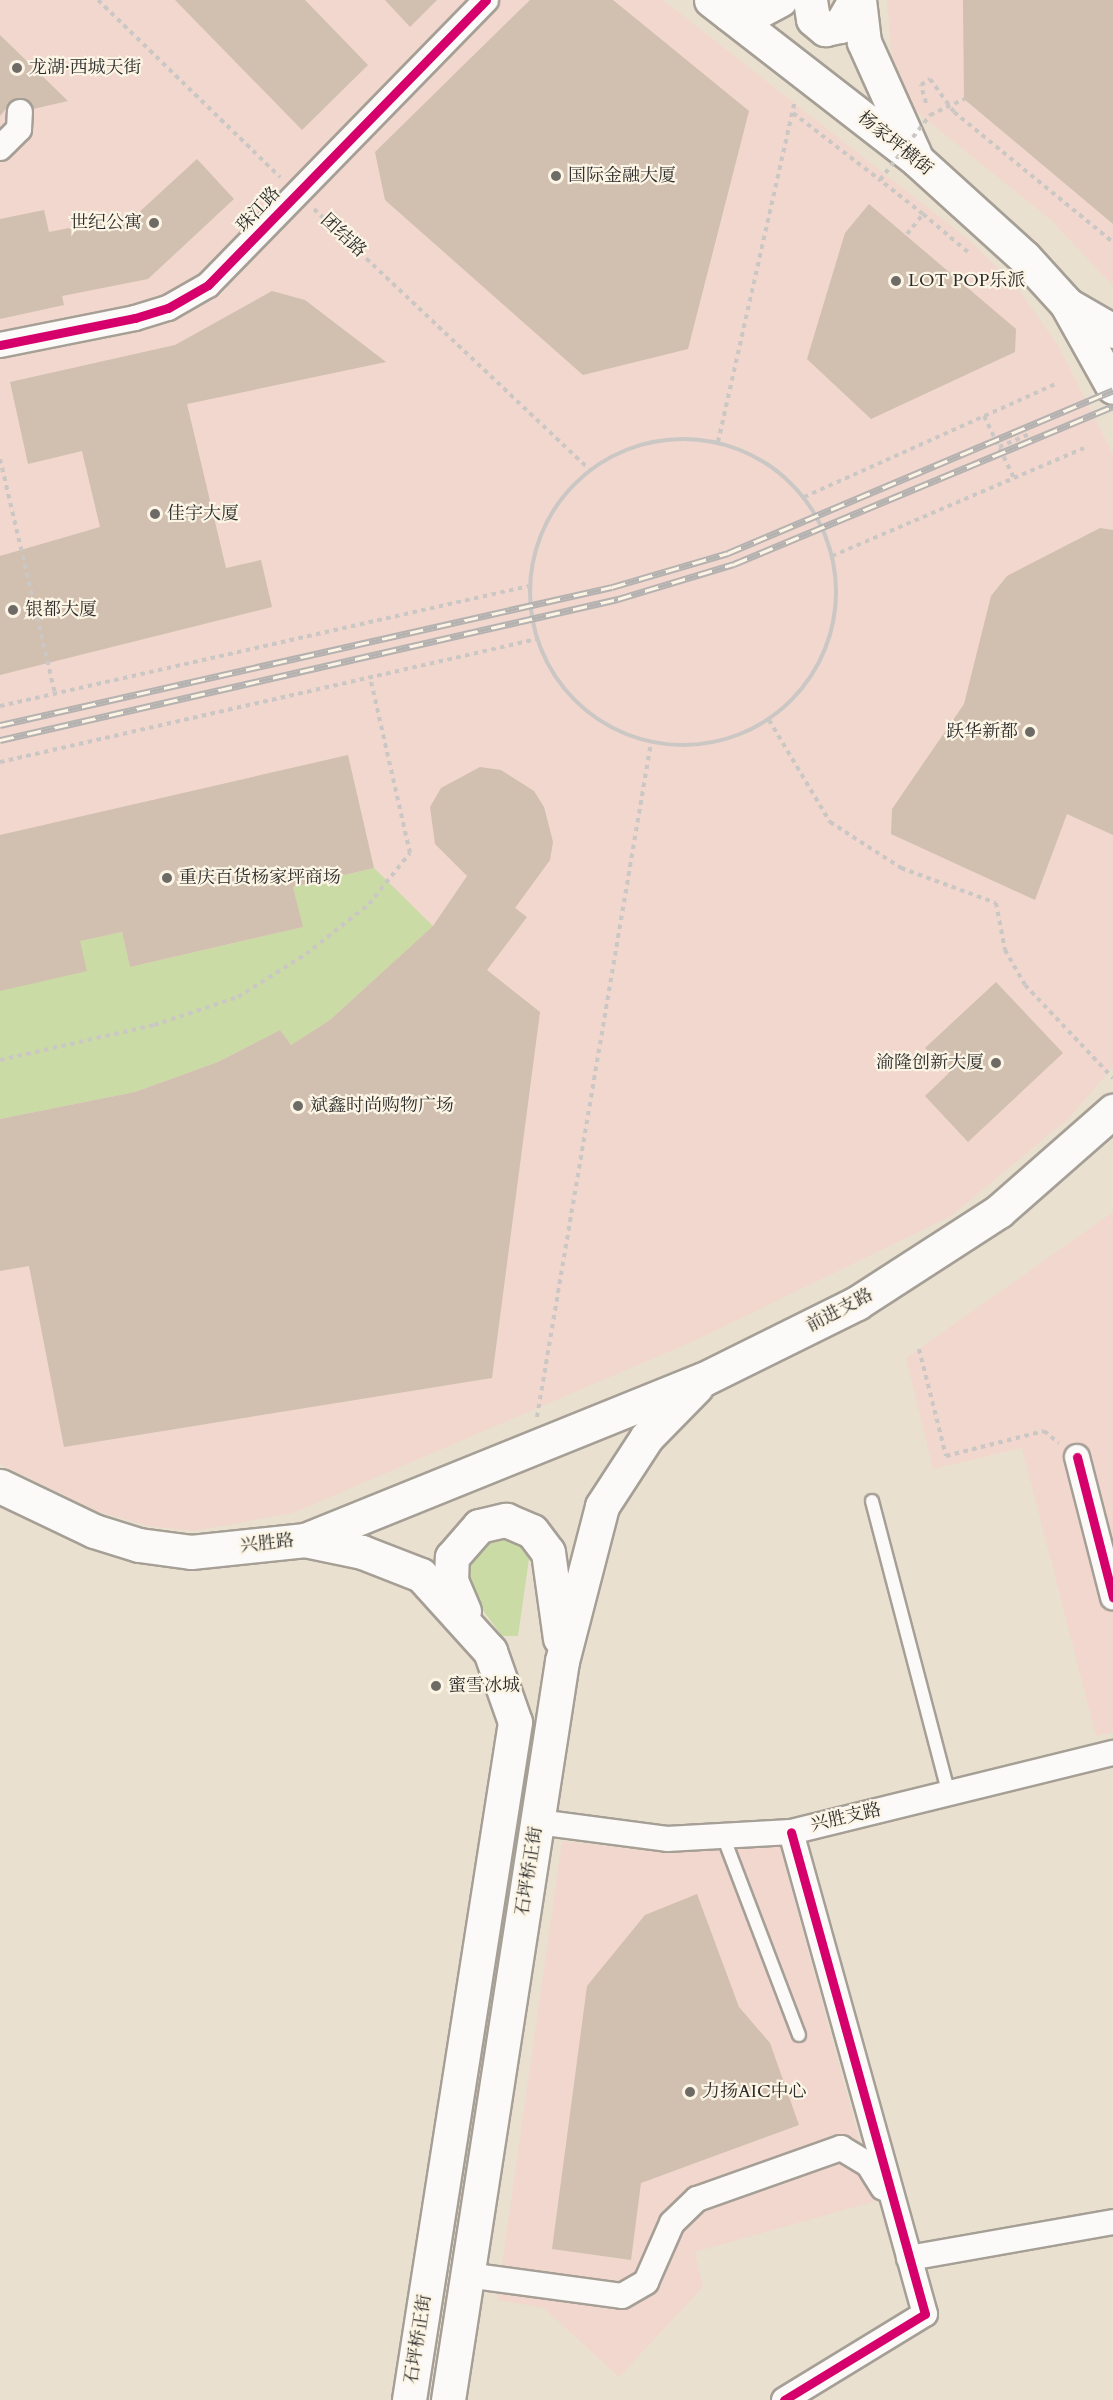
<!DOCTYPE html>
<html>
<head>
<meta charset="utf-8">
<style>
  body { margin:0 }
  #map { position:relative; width:1113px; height:2400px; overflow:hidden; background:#eae0d0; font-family:Cardo,"Noto Serif SC",serif }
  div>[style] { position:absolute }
  .built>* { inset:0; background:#f1d7cd }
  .green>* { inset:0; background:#cadba5 }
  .building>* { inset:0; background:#d1bfaf }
  .path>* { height:4px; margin-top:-2px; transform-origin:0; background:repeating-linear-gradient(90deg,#cac7c4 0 4.5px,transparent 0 9px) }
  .path>.ring { margin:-2px; padding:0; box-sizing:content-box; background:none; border:4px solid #cac7c4; border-radius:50% }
  .roads { filter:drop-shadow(2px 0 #a59f96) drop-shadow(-2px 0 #a59f96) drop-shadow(0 2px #a59f96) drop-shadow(0 -2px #a59f96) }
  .service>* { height:12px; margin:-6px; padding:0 6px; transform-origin:6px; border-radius:6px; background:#fcfaf8 }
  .minor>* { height:24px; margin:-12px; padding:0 12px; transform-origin:12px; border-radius:12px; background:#fcfaf8 }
  .primary>* { height:33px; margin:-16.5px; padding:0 16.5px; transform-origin:16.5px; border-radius:16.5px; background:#fcfaf8 }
  .rail>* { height:7px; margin-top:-3.5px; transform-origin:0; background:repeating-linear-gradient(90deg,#fcf5e5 0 14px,#b4b2b0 0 28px); box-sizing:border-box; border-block:2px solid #b4b2b0 }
  .path-bridge>* { height:4px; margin-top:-2px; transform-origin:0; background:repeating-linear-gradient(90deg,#cac7c4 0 4.5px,transparent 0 9px) }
  .cycleway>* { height:9px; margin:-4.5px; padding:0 4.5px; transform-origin:4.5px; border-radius:4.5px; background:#d6006c }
  .dots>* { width:16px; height:16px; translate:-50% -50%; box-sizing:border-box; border:3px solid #fcf5e5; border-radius:50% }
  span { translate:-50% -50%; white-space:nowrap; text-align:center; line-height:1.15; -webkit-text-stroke:4.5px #fcf5e5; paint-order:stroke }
  .poi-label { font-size:18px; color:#2b2b2b }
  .left { translate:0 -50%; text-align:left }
  .right { translate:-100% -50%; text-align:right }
  .street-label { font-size:18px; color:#2b2b2b }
</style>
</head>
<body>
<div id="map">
  <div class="built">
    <i style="clip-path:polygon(0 0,663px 0,969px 240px,1017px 287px,1059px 347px,1113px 454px,1113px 1067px,1069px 1118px,951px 1216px,696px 1340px,293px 1513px,194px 1531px,149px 1526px,99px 1512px,0 1464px)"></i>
    <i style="clip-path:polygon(887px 0,1113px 0,1113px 286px,1051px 220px,912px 108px,894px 83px)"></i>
    <i style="clip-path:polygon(1113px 1212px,1113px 1732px,1096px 1736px,1022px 1448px,933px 1469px,906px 1358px)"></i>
    <i style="clip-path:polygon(562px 1841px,666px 1852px,779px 1844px,876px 2201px,695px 2252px,703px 2287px,619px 2377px,544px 2308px,497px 2300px)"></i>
  </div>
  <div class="green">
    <i style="clip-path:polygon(374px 868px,433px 926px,330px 1020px,291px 1045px,280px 1030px,218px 1062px,135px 1092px,0 1119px,0 991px,80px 941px,122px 932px,130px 967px,302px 927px,293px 887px)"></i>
    <i style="clip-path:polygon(491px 1532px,518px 1541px,529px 1559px,518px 1636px,502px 1636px,465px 1586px,462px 1564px)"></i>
  </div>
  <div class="building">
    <i style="clip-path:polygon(175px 0,305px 0,368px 65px,302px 130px)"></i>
    <i style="clip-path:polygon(385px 0,437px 0,410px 27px)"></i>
    <i style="clip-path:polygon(530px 0,613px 0,749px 111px,688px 349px,583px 375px,385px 200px,375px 152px)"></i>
    <i style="clip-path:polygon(963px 0,1113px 0,1113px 224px,964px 99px)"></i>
    <i style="clip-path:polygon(0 35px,68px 101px,33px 109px,27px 100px,14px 99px,0 116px)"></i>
    <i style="clip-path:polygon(197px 159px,234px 199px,148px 279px,62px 296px,64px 305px,0 319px,0 219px,44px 210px,49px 232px,136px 215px)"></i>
    <i style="clip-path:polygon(869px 204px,1016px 329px,1015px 352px,871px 419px,807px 359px,845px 233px)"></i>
    <i style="clip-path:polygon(272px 291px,305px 300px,386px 362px,187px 404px,226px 568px,261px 560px,272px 607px,0 675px,0 556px,100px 527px,82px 451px,28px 464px,10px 382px,175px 345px)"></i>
    <i style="clip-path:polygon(1100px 528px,1113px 530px,1113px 835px,1067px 814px,1035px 900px,891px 834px,892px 809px,964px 704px,991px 596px,1007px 576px)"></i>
    <i style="clip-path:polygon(348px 755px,374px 868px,293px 887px,303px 927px,130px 967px,122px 932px,80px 941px,87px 971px,0 991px,0 835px)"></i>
    <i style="clip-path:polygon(480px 767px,501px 770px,534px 791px,544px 807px,553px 842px,550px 860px,515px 908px,527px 917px,487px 970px,540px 1012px,492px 1378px,64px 1447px,29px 1266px,0 1271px,0 1119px,135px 1092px,218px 1062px,280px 1030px,291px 1045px,330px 1020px,433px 926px,467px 876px,435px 844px,430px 807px,441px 788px)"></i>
    <i style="clip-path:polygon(996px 982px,1063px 1053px,968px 1142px,925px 1096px,949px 1073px,925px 1048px)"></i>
    <i style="clip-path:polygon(697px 1894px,739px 2007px,770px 2043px,799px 2125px,641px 2183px,631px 2260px,552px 2249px,587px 1986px,645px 1915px)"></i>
  </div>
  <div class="path">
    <i style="left:98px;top:0;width:254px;rotate:44.2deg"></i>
    <i style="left:926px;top:103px;width:19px;rotate:-106deg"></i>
    <i style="left:921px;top:85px;width:11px;rotate:-34deg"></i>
    <i style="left:930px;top:79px;width:41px;rotate:54deg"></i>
    <i style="left:954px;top:112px;width:205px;rotate:39.3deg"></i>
    <i style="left:793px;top:113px;width:110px;rotate:37.6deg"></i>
    <i style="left:314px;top:209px;width:380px;rotate:43.4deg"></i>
    <i style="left:923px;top:214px;width:60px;rotate:40.3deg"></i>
    <i style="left:984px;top:416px;width:69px;rotate:64.2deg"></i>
    <i class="ring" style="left:530px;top:439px;width:302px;height:302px"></i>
    <i style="left:718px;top:442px;width:350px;rotate:-77.3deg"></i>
    <i style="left:999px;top:447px;width:36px;rotate:-23deg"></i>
    <i style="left:0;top:459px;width:240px;rotate:76.8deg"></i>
    <i style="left:804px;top:497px;width:275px;rotate:-24.2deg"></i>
    <i style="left:832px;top:556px;width:274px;rotate:-23.2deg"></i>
    <i style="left:0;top:706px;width:542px;rotate:-12.78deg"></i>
    <i style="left:769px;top:720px;width:119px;rotate:59.1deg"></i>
    <i style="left:830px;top:822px;width:85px;rotate:32.9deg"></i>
    <i style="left:901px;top:868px;width:101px;rotate:20.2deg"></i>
    <i style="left:996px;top:903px;width:48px;rotate:79.2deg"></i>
    <i style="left:1005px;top:950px;width:40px;rotate:60.3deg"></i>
    <i style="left:1025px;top:985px;width:128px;rotate:46.6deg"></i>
    <i style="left:0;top:762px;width:551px;rotate:-12.9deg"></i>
    <i style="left:0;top:1060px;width:158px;rotate:-12.8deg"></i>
    <i style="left:154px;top:1025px;width:89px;rotate:-18.4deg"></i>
    <i style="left:238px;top:997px;width:80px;rotate:-32.3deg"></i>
    <i style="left:306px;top:954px;width:80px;rotate:-38.4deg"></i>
    <i style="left:369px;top:904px;width:65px;rotate:-51.2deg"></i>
    <i style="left:410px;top:853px;width:180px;rotate:-102.8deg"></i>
    <i style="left:919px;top:1349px;width:110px;rotate:75.8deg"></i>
    <i style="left:946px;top:1456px;width:101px;rotate:-14.3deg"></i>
    <i style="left:1044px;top:1431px;width:19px;rotate:39deg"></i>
    <i style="left:537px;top:1417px;width:685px;rotate:-80.41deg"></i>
  </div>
  <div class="roads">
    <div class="service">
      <i style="left:872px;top:1501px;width:303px;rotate:75.3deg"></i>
      <i style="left:723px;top:1836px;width:213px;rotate:69.1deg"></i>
    </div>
    <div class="minor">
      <i style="left:0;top:148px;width:27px;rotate:-45deg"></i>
      <i style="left:19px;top:129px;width:17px;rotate:-87deg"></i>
      <i style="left:0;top:345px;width:138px;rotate:-11.3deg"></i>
      <i style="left:135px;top:318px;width:34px;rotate:-17deg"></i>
      <i style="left:168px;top:308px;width:46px;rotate:-29.9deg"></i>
      <i style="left:208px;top:285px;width:398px;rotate:-45.7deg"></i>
      <i style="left:1077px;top:1457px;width:145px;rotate:75.6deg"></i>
      <i style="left:538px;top:1822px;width:130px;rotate:7.5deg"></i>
      <i style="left:667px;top:1839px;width:124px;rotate:-3.2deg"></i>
      <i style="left:791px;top:1832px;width:332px;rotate:-13.8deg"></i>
      <i style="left:909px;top:2258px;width:207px;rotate:-10deg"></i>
      <i style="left:467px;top:2275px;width:156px;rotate:7.7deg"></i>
      <i style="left:622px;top:2296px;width:28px;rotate:-30deg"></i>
      <i style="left:646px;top:2282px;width:64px;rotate:-66.2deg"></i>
      <i style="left:672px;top:2223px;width:35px;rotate:-44deg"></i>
      <i style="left:697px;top:2199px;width:153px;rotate:-19.5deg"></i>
      <i style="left:841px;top:2148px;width:31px;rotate:31deg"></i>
      <i style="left:868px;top:2164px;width:28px;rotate:58deg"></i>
      <i style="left:784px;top:2400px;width:165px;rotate:-31.4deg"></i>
      <i style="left:925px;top:2314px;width:500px;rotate:-105.54deg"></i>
    </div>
    <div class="primary">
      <i style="left:711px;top:0;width:261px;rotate:37.8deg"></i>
      <i style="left:917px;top:160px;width:144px;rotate:42.2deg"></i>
      <i style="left:1024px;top:257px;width:62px;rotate:47.6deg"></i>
      <i style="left:1066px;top:303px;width:96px;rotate:60.8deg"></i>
      <i style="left:810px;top:0;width:19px;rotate:81deg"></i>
      <i style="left:813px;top:19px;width:16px;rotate:40deg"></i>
      <i style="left:825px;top:29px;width:15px;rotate:-11deg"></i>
      <i style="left:840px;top:26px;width:30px;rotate:-60deg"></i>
      <i style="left:859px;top:0;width:42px;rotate:83.2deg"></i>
      <i style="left:864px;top:42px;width:122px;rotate:65.8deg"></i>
      <i style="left:729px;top:14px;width:30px;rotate:-6deg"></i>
      <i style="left:759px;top:11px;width:24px;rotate:-28deg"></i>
      <i style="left:1068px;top:305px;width:52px;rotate:30deg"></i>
      <i style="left:0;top:1486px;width:104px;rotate:25.6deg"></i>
      <i style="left:94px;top:1531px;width:47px;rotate:17.3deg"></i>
      <i style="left:139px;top:1545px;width:52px;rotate:7.7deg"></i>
      <i style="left:191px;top:1552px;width:115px;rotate:-6deg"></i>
      <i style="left:305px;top:1540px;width:430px;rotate:-22deg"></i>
      <i style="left:704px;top:1379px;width:171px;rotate:-26.4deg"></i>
      <i style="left:857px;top:1303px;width:169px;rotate:-32.9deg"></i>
      <i style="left:999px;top:1211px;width:152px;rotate:-41.3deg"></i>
      <i style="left:305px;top:1540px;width:58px;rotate:11.9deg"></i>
      <i style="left:362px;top:1552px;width:63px;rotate:21.3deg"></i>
      <i style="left:421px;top:1575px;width:103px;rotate:47.8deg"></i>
      <i style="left:490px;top:1651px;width:75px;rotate:70.6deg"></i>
      <i style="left:515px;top:1722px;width:686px;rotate:98.89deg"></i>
      <i style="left:464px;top:1611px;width:33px;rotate:-113deg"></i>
      <i style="left:451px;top:1581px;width:24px;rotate:-88deg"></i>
      <i style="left:452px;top:1557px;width:41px;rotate:-48.9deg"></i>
      <i style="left:479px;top:1526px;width:28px;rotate:-13deg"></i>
      <i style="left:506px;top:1520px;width:28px;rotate:23deg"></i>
      <i style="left:532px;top:1531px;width:26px;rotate:53deg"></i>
      <i style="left:548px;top:1552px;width:87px;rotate:82.1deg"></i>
      <i style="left:448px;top:2400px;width:748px;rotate:-81.23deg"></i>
      <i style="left:562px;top:1661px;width:160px;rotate:-75.5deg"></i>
      <i style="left:602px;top:1506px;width:82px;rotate:-56.9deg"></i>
      <i style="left:647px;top:1437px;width:70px;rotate:-45.6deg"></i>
    </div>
  </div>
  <div class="rail">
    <i style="left:0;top:725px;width:627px;rotate:-12.71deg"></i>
    <i style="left:612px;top:587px;width:121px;rotate:-16.3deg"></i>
    <i style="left:728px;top:553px;width:418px;rotate:-22.9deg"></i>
    <i style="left:0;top:740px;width:634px;rotate:-12.85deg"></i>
    <i style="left:618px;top:599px;width:121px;rotate:-16.8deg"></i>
    <i style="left:734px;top:564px;width:411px;rotate:-22.6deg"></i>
  </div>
  <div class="path-bridge">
    <i style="left:907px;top:234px;width:26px;rotate:-51deg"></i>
    <i style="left:923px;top:214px;width:55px;rotate:-141.7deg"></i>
    <i style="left:880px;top:180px;width:82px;rotate:-52.4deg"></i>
    <i style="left:930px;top:115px;width:38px;rotate:-25deg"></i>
  </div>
  <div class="cycleway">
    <i style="left:0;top:345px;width:138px;rotate:-11.3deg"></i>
    <i style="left:135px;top:318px;width:34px;rotate:-17deg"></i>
    <i style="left:168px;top:308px;width:46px;rotate:-29.9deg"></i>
    <i style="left:208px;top:285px;width:398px;rotate:-45.7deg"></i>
    <i style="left:1077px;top:1457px;width:145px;rotate:75.6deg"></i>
    <i style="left:784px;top:2400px;width:165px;rotate:-31.4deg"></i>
    <i style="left:925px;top:2314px;width:500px;rotate:-105.54deg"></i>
  </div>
  <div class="dots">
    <i style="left:17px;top:68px;background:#6e6a65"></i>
    <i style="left:556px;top:176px;background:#6e6a65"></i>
    <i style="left:154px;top:223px;background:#6e6a65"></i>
    <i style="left:896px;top:281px;background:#6e6a65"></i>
    <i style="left:155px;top:514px;background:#6e6a65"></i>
    <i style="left:13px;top:610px;background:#6e6a65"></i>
    <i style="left:1030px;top:732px;background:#6e6a65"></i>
    <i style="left:167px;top:878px;background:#6e6a65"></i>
    <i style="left:996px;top:1063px;background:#6e6a65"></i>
    <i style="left:298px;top:1106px;background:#6e6a65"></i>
    <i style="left:436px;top:1686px;background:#6e6a65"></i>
    <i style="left:690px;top:2092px;background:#6e6a65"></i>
  </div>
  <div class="poi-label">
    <span class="left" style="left:29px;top:68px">龙湖·西城天街</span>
    <span class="left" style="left:568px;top:176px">国际金融大厦</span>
    <span class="right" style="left:142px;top:223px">世纪公寓</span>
    <span class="left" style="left:908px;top:281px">LOT POP乐派</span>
    <span class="left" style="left:167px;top:514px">佳宇大厦</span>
    <span class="left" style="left:25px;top:610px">银都大厦</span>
    <span class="right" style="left:1018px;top:732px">跃华新都</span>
    <span class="left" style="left:179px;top:878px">重庆百货杨家坪商场</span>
    <span class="right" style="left:984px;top:1063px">渝隆创新大厦</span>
    <span class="left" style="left:310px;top:1106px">斌鑫时尚购物广场</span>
    <span class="left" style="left:448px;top:1686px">蜜雪冰城</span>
    <span class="left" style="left:702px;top:2092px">力扬AIC中心</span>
  </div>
  <div class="street-label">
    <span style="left:895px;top:144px;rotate:39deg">杨家坪横街</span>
    <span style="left:259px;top:210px;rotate:-47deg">珠江路</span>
    <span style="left:343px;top:236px;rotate:43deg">团结路</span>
    <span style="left:840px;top:1311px;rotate:-28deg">前进支路</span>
    <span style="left:267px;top:1544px;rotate:-6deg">兴胜路</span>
    <span style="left:846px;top:1818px;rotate:-13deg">兴胜支路</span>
    <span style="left:530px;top:1871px;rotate:-81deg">石坪桥正街</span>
    <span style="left:419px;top:2339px;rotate:-81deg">石坪桥正街</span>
  </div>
</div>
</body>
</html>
